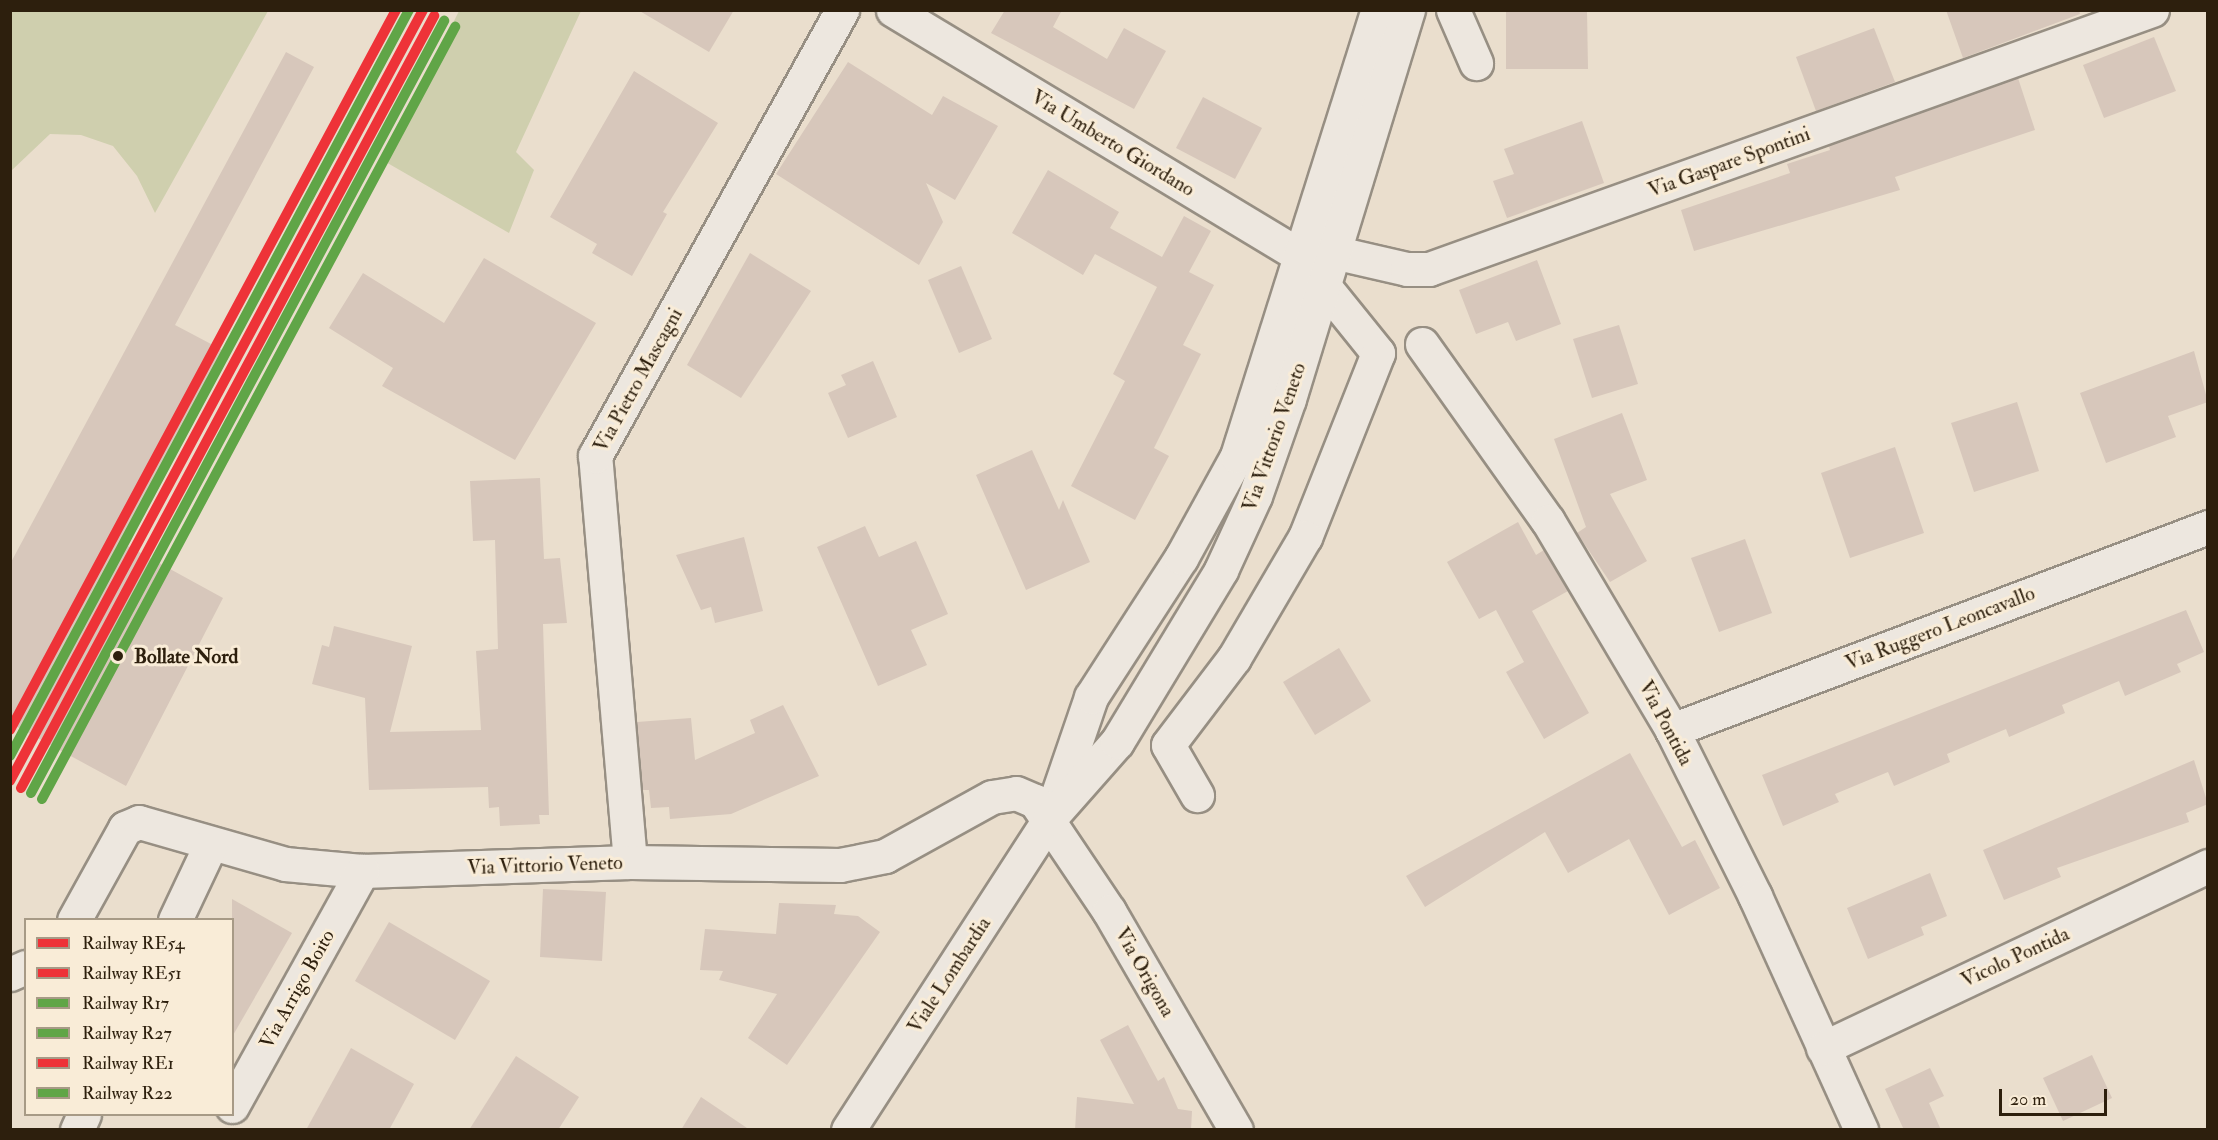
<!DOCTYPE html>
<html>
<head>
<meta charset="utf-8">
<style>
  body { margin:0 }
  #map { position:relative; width:2218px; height:1140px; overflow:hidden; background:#eadecd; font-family:"IM FELL Double Pica",serif }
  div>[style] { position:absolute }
  .green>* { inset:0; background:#cfcfae }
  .building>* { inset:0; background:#d7c7bb }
  .roads { filter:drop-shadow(2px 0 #978f83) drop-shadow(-2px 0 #978f83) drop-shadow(0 2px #978f83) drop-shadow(0 -2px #978f83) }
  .minor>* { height:33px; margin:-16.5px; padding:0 16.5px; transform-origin:16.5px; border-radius:16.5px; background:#ede7df }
  .rail-1>* { height:10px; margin:-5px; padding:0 5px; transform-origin:5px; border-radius:5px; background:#ee3338 }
  .rail-2>* { height:10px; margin:-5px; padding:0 5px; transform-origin:5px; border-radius:5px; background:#ee3338 }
  .rail-3>* { height:10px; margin:-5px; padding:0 5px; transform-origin:5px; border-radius:5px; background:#60a547 }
  .rail-4>* { height:10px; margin:-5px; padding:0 5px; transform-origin:5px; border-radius:5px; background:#60a547 }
  .rail-5>* { height:10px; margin:-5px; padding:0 5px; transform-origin:5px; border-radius:5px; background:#ee3338 }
  .rail-6>* { height:10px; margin:-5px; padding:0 5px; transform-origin:5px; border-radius:5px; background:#60a547 }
  .dots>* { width:16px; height:16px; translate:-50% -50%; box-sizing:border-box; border:3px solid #f9ecd7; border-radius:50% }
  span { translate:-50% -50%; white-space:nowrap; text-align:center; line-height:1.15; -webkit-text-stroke:6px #f9ecd7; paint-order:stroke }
  .street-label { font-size:20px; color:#2d1f0d }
  .stop-label { font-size:20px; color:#2d1f0d; font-weight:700 }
  .left { translate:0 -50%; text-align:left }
  .frame { position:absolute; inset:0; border:12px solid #2d1f0d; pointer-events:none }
  .legend { position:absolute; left:24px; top:918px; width:210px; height:198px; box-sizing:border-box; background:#f9ecd7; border:2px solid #a79a86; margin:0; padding:8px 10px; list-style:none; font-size:18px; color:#2d1f0d }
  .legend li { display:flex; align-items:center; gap:12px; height:30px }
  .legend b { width:30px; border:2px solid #a79a86 }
  .scale { position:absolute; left:1999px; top:1089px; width:108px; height:27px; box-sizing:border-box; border:3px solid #2d1f0d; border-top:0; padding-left:8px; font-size:18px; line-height:21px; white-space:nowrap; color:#2d1f0d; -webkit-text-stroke:4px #f9ecd7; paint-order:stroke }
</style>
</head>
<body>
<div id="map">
  <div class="green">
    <i style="clip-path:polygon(10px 11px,11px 10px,268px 11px,155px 213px,137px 176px,113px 146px,81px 135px,50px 134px,11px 171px)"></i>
    <i style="clip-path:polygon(459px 11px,581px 11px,516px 152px,534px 170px,509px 233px,384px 161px)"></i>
  </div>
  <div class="building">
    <i style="clip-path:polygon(638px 10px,734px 10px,709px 52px)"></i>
    <i style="clip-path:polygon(1005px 10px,1062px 10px,1053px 27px,1107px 59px,1124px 28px,1166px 51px,1134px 109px,991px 33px)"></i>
    <i style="clip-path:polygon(1506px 10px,1587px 10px,1588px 69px,1506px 69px)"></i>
    <i style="clip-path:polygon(1946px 10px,2079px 10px,2080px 14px,1963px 58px)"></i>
    <i style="clip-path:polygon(1874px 28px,1895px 82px,1816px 111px,1796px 57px)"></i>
    <i style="clip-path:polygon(2154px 37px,2176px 91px,2104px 118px,2083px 65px)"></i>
    <i style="clip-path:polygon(286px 52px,314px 67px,175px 325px,230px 354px,128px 546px,223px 598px,126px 786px,10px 723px,10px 564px)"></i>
    <i style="clip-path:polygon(848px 62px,932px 115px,943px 96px,998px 126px,955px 200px,926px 183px,943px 222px,919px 265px,776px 174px)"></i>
    <i style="clip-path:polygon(634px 71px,718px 123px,663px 212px,667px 214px,632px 276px,592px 253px,597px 244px,550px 217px)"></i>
    <i style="clip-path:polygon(2018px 78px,2035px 130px,1895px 177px,1900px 190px,1694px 251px,1681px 210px,1790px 173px,1787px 164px,1830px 150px,1829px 146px)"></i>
    <i style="clip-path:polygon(1203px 97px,1262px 128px,1235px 179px,1176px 148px)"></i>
    <i style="clip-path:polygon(1582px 121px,1604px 183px,1507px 218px,1493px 181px,1514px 174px,1504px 149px)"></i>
    <i style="clip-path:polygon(1048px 170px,1119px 212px,1110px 228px,1162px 257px,1184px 216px,1211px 231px,1189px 272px,1214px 285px,1183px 345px,1201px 354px,1154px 448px,1169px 456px,1135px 520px,1071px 486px,1125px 381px,1113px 374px,1157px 287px,1095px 254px,1083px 275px,1012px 233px)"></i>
    <i style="clip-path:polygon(750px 253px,811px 291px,741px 398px,687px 365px)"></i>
    <i style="clip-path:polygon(484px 258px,596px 323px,515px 460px,382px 386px,393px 368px,329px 328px,363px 273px,444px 323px)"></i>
    <i style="clip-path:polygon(1537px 260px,1561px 324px,1516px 341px,1508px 322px,1476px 334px,1459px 290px)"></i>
    <i style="clip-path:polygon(961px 266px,992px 339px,959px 353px,928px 280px)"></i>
    <i style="clip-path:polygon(1619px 325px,1638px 384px,1592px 398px,1573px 339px)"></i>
    <i style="clip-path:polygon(2194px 351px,2208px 402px,2168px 416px,2176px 437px,2106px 463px,2080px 393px)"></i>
    <i style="clip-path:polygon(873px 361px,897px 417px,848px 438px,828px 393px,846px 385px,841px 375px)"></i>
    <i style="clip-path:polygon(2017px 402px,2039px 471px,1974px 492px,1951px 423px)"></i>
    <i style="clip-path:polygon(1622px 413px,1647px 480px,1610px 494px,1647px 561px,1610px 582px,1577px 533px,1586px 527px,1554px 439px)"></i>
    <i style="clip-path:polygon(1895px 447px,1924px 533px,1850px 558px,1821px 473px)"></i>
    <i style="clip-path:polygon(1032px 450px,1059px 510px,1063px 500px,1090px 562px,1026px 590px,976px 475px)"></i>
    <i style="clip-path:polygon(540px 478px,544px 559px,560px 558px,567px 623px,543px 624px,549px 815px,539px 815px,540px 824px,500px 826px,499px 807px,489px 808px,488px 787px,369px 790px,365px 698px,312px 684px,322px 645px,329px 647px,334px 626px,412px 646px,390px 732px,481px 730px,476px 651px,498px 649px,495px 540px,473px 541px,470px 481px)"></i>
    <i style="clip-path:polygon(1518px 522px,1536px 555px,1544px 550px,1568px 591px,1532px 611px,1589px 713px,1544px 739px,1506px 672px,1524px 662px,1496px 610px,1479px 619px,1447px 562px)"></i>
    <i style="clip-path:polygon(865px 526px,879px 557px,916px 541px,948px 614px,911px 630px,927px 665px,878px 686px,817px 547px)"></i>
    <i style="clip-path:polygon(744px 537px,763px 611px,715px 623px,711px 607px,701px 610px,676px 555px)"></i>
    <i style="clip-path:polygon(1745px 539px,1772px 613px,1719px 632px,1691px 558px)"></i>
    <i style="clip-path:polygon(2186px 610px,2204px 652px,2177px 664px,2181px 672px,2125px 696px,2119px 681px,2062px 705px,2065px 713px,2009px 737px,2006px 729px,1947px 754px,1950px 762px,1894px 786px,1888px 772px,1835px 794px,1839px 802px,1783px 826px,1762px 775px)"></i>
    <i style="clip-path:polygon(1339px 648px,1371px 701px,1315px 735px,1283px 682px)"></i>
    <i style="clip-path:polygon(783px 705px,819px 776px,731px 814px,670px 819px,669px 807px,651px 808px,649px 790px,643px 790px,637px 722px,691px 718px,695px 760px,755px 733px,750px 720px)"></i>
    <i style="clip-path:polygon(1630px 753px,1682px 847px,1695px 840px,1720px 888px,1669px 915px,1629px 839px,1568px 873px,1545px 832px,1425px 907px,1406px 876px)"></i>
    <i style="clip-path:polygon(2194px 760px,2208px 804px,2186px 813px,2189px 822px,2057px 868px,2061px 877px,2004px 900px,1983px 850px)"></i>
    <i style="clip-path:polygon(1930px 873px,1947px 916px,1921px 927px,1924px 935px,1868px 959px,1847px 908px)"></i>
    <i style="clip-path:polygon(543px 889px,606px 892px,602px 961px,540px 957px)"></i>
    <i style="clip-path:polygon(232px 899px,292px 933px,232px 1037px)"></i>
    <i style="clip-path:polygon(779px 903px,836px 905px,834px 914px,858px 916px,880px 932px,787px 1065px,748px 1038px,777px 994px,719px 980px,723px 971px,700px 970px,705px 929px,776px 934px)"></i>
    <i style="clip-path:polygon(389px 922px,490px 981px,455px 1040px,355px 981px)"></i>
    <i style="clip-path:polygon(1128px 1025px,1158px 1081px,1164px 1077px,1178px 1109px,1192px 1111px,1191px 1130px,1075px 1130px,1077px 1097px,1134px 1104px,1100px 1040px)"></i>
    <i style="clip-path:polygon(351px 1048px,414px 1084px,389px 1130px,306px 1130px)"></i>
    <i style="clip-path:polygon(2092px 1055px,2112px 1098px,2063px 1121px,2043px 1078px)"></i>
    <i style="clip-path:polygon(516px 1056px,579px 1097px,558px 1130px,469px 1130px)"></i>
    <i style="clip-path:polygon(1930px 1068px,1944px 1096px,1929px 1103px,1941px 1130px,1904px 1130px,1885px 1089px)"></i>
    <i style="clip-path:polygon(701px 1097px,750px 1130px,681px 1130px)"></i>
  </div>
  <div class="roads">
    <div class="minor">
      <i style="left:893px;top:10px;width:474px;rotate:31.1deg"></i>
      <i style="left:1299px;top:255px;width:126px;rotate:51.1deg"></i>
      <i style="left:1378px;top:353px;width:198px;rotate:111.6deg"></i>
      <i style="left:1305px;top:537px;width:140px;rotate:120.4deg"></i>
      <i style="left:1234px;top:658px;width:109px;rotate:127.2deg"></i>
      <i style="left:1168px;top:745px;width:58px;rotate:59.9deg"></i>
      <i style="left:1453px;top:10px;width:58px;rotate:66.5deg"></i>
      <i style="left:1313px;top:255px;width:20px;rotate:-9deg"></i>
      <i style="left:1333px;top:252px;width:76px;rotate:12.9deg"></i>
      <i style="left:1407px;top:269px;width:22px"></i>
      <i style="left:1429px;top:269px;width:768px;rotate:-19.71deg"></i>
      <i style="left:1422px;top:344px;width:217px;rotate:54.6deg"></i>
      <i style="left:1548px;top:521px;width:243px;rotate:59.3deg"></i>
      <i style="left:1672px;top:730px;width:186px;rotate:63.4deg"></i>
      <i style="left:1755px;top:896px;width:257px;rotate:65.6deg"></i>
      <i style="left:1672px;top:730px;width:573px;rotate:-20.74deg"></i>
      <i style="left:1051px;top:814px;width:124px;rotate:-71.1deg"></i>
      <i style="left:1091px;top:697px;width:166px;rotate:-57.1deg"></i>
      <i style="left:1181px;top:558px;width:116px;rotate:-61.2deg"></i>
      <i style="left:1237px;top:456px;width:468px;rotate:-72.5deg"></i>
      <i style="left:630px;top:862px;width:408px;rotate:-94.9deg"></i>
      <i style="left:595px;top:456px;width:510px;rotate:-61.02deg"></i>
      <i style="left:74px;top:920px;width:105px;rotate:-61deg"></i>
      <i style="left:125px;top:828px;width:15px;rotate:-23deg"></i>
      <i style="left:139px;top:822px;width:152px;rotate:16deg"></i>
      <i style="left:285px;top:864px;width:77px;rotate:5.2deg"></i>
      <i style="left:362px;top:871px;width:268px;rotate:-1.9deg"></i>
      <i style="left:630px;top:862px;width:210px;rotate:0.8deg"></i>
      <i style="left:840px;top:865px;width:46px;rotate:-11.3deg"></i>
      <i style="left:885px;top:856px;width:122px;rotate:-28.9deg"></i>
      <i style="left:992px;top:797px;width:24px;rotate:-9deg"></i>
      <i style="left:1016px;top:793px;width:21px;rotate:23deg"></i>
      <i style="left:1035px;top:801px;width:133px;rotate:56.1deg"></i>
      <i style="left:1109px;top:911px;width:253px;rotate:59.9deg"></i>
      <i style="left:175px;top:920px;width:84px;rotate:-64.7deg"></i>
      <i style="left:10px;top:974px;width:17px;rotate:-24deg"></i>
      <i style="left:1823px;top:1048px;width:426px;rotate:-25.3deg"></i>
      <i style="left:232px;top:1106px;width:269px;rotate:-61deg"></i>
      <i style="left:77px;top:1130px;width:17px;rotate:-66deg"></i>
      <i style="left:848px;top:1130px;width:370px;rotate:-57.1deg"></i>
      <i style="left:1049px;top:819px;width:103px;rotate:-48.6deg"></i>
      <i style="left:1117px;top:742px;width:201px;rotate:-58.8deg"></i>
      <i style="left:1221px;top:570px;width:81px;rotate:-65.3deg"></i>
      <i style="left:1255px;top:496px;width:103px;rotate:-70.7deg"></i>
      <i style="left:1289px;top:399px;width:407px;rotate:-73deg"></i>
    </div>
  </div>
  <div class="rail-1">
    <i style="left:10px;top:781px;width:875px;rotate:-61.82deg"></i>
  </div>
  <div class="rail-2">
    <i style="left:21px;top:788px;width:876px;rotate:-61.85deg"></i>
  </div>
  <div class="rail-3">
    <i style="left:10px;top:756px;width:846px;rotate:-61.86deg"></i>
  </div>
  <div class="rail-4">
    <i style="left:31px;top:793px;width:876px;rotate:-61.85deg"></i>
  </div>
  <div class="rail-5">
    <i style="left:10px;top:730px;width:817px;rotate:-61.8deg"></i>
  </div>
  <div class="rail-6">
    <i style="left:42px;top:799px;width:876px;rotate:-61.85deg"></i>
  </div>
  <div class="dots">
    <i style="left:118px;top:656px;background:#2d1f0d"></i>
  </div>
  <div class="street-label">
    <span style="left:1113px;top:143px;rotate:31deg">Via Umberto Giordano</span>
    <span style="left:1729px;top:162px;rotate:-20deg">Via Gaspare Spontini</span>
    <span style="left:638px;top:380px;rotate:-61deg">Via Pietro Mascagni</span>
    <span style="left:1274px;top:437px;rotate:-71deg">Via Vittorio Veneto</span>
    <span style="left:1940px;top:628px;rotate:-21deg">Via Ruggero Leoncavallo</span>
    <span style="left:1666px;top:723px;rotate:62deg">Via Pontida</span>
    <span style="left:545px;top:865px;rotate:-2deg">Via Vittorio Veneto</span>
    <span style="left:2015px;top:957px;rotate:-25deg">Vicolo Pontida</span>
    <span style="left:1145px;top:972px;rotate:60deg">Via Origona</span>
    <span style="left:949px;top:975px;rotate:-57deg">Viale Lombardia</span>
    <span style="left:297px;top:989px;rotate:-61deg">Via Arrigo Boito</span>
  </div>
  <div class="stop-label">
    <span class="left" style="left:134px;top:656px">Bollate Nord</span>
  </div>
  <div class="frame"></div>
  <ul class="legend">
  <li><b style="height:8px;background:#ee3338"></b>Railway RE54</li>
  <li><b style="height:8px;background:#ee3338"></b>Railway RE51</li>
  <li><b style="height:8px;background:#60a547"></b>Railway R17</li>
  <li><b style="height:8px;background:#60a547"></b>Railway R27</li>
  <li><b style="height:8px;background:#ee3338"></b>Railway RE1</li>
  <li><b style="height:8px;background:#60a547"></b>Railway R22</li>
  </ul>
  <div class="scale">20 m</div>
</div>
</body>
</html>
